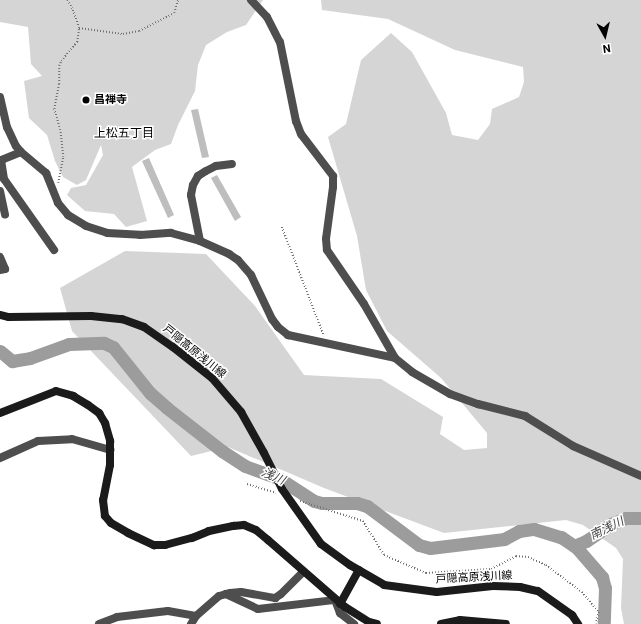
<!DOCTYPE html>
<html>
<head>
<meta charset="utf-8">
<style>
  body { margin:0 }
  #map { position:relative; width:641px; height:624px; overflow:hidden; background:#fff; font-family:Roboto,"Noto Sans JP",sans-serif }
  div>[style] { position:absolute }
  .green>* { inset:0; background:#d5d5d5 }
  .river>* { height:13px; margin:-6.5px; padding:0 6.5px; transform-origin:6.5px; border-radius:6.5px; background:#9c9c9c }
  .building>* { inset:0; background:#bebebe }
  .path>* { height:1.5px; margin-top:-0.75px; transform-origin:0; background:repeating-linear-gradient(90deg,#707070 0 1px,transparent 0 3px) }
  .street>* { height:8px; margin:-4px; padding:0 4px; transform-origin:4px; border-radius:4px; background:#4e4e4e }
  .secondary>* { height:8px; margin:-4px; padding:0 4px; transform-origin:4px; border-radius:4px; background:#1b1b1b }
  .secondary-bridge>* { height:8px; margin:-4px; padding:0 4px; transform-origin:4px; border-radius:4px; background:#1b1b1b }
  .dots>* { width:11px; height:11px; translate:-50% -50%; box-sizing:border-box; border:2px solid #fff; border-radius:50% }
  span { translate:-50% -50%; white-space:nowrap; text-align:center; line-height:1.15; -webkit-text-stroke:3px #fff; paint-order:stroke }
  .poi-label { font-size:11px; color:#000; font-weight:700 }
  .left { translate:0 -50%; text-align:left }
  .street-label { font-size:11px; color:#000 }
  .neighbourhood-label { font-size:12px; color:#000 }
  .water-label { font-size:12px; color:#3d3d3d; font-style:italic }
  .north { position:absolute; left:585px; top:16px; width:40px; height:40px; -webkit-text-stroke:3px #fff; paint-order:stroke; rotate:172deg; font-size:11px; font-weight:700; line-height:16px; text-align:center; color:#000 }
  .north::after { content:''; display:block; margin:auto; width:14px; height:18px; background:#000; clip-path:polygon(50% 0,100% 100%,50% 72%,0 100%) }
</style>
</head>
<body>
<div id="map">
  <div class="green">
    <i style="clip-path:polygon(0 0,263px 0,246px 25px,227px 32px,206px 45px,198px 65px,195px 91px,178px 125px,171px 144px,155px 150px,132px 167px,147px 221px,126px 227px,114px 214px,85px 211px,67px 195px,71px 188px,86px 185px,103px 155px,101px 145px,86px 180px,77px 185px,63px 177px,55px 161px,47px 135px,29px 118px,24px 81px,42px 76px,31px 64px,28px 27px,0 22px)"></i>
    <i style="clip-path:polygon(321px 0,641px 0,641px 624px,624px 624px,621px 608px,623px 559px,616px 548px,583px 525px,566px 520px,444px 533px,324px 488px,228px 447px,191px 456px,72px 331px,60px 288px,125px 251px,206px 254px,255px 306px,304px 375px,381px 379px,443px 417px,440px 434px,464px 450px,487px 448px,487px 433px,441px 378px,387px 331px,366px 290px,357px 236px,328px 137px,346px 124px,361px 60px,391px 33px,412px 52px,446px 113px,452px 135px,478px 140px,490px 124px,492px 109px,519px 97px,524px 82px,523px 67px,455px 50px,388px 19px,322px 10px)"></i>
  </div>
  <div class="river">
    <i style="left:0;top:351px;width:16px;rotate:40deg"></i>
    <i style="left:12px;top:361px;width:18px;rotate:-9deg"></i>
    <i style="left:30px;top:358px;width:41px;rotate:-19.7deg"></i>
    <i style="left:69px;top:344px;width:35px;rotate:-2deg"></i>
    <i style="left:104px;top:343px;width:10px;rotate:24deg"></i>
    <i style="left:113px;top:347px;width:59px;rotate:51.2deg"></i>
    <i style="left:150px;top:393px;width:23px;rotate:41deg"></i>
    <i style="left:167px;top:408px;width:70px;rotate:38deg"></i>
    <i style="left:222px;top:451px;width:27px;rotate:33deg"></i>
    <i style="left:245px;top:466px;width:37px;rotate:20deg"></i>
    <i style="left:280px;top:479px;width:40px;rotate:32.9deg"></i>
    <i style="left:314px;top:501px;width:8px;rotate:14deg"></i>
    <i style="left:322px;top:503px;width:35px"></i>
    <i style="left:357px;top:503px;width:10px;rotate:17deg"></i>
    <i style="left:367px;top:506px;width:65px;rotate:36.9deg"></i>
    <i style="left:419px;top:545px;width:11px;rotate:15deg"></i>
    <i style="left:430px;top:548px;width:75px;rotate:-6.9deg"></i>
    <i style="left:504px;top:539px;width:17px;rotate:-28deg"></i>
    <i style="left:519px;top:531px;width:15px;rotate:-8deg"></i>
    <i style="left:534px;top:529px;width:28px;rotate:17deg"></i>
    <i style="left:561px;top:537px;width:18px;rotate:34deg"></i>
    <i style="left:576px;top:547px;width:40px;rotate:49deg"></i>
    <i style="left:602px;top:577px;width:11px;rotate:75deg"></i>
    <i style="left:605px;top:588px;width:36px;rotate:92deg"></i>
    <i style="left:574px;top:546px;width:13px;rotate:-23deg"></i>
    <i style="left:586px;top:541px;width:30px;rotate:-34deg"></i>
    <i style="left:611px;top:524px;width:16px;rotate:-22deg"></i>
    <i style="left:626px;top:518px;width:15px"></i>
  </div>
  <div class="building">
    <i style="clip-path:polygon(198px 109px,209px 157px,202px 158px,191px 110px)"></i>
    <i style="clip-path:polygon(149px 158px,174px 215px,168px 218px,142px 161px)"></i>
    <i style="clip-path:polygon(217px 175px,241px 217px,235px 221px,211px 178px)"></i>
  </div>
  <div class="path">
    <i style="left:79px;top:28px;width:44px;rotate:7.8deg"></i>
    <i style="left:123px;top:34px;width:16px;rotate:-11deg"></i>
    <i style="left:139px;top:31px;width:39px;rotate:-27deg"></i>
    <i style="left:174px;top:13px;width:14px;rotate:-73deg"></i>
    <i style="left:58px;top:183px;width:26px;rotate:-79deg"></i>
    <i style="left:63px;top:157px;width:27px;rotate:-96deg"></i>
    <i style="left:60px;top:130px;width:22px;rotate:-106deg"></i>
    <i style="left:54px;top:109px;width:25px;rotate:-79deg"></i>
    <i style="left:59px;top:84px;width:18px;rotate:-90deg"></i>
    <i style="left:59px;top:66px;width:5px;rotate:-68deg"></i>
    <i style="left:61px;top:61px;width:25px;rotate:-50deg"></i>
    <i style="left:77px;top:42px;width:14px;rotate:-82deg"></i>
    <i style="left:79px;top:28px;width:20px;rotate:-110deg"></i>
    <i style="left:72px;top:9px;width:10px;rotate:-119deg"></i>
    <i style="left:282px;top:227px;width:117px;rotate:68.9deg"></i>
    <i style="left:247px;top:484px;width:30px;rotate:17deg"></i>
    <i style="left:300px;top:501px;width:66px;rotate:17.6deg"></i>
    <i style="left:363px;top:521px;width:40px;rotate:58deg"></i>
    <i style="left:384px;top:555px;width:46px;rotate:23.2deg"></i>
    <i style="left:426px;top:573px;width:65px;rotate:-3.5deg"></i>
    <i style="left:491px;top:569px;width:28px;rotate:-27deg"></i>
    <i style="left:516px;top:556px;width:12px;rotate:5deg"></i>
    <i style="left:528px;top:557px;width:20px;rotate:24deg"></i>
    <i style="left:546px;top:565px;width:45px;rotate:36.9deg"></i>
    <i style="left:582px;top:592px;width:26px;rotate:50deg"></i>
    <i style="left:599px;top:612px;width:12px;rotate:104deg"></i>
  </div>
  <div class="street">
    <i style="left:251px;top:0;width:23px;rotate:47deg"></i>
    <i style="left:267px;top:17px;width:28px;rotate:63deg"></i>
    <i style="left:280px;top:42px;width:81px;rotate:78.6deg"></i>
    <i style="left:296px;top:121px;width:14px;rotate:69deg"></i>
    <i style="left:301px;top:134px;width:53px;rotate:52.7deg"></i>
    <i style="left:333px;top:176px;width:11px;rotate:90deg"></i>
    <i style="left:333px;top:187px;width:52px;rotate:97.7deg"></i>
    <i style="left:326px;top:239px;width:11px;rotate:85deg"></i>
    <i style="left:327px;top:250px;width:65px;rotate:55.6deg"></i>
    <i style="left:364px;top:304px;width:62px;rotate:60.1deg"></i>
    <i style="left:395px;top:358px;width:22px;rotate:39deg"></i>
    <i style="left:412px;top:372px;width:44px;rotate:30.1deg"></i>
    <i style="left:450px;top:394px;width:30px;rotate:20deg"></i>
    <i style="left:478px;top:404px;width:49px;rotate:14.3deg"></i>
    <i style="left:525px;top:416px;width:57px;rotate:32deg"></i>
    <i style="left:573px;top:446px;width:74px;rotate:23.8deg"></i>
    <i style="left:0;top:97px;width:31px;rotate:77deg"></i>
    <i style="left:7px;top:127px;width:21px;rotate:65deg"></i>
    <i style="left:16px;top:146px;width:8px;rotate:50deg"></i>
    <i style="left:21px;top:152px;width:33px;rotate:40deg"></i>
    <i style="left:46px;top:173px;width:32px;rotate:68deg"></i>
    <i style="left:58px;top:203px;width:16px;rotate:50deg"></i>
    <i style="left:68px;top:215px;width:21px;rotate:31deg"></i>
    <i style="left:86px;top:226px;width:22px;rotate:18deg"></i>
    <i style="left:107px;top:233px;width:33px;rotate:3deg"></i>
    <i style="left:140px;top:235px;width:31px;rotate:-4deg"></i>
    <i style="left:171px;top:233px;width:30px;rotate:15deg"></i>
    <i style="left:200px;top:241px;width:32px;rotate:24deg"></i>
    <i style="left:229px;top:254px;width:11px;rotate:34deg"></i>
    <i style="left:238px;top:260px;width:20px;rotate:49deg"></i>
    <i style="left:251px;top:275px;width:49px;rotate:64.5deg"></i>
    <i style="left:272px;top:319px;width:10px;rotate:53deg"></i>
    <i style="left:278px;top:327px;width:13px;rotate:39deg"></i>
    <i style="left:288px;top:335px;width:109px;rotate:12.1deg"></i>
    <i style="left:21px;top:152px;width:22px;rotate:158deg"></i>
    <i style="left:1px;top:160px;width:19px;rotate:81deg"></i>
    <i style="left:4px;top:179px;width:87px;rotate:54.8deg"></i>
    <i style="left:0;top:191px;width:24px;rotate:78deg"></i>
    <i style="left:200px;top:241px;width:47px;rotate:-101.1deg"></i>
    <i style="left:191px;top:195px;width:10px;rotate:-79deg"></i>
    <i style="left:193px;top:185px;width:10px;rotate:-61deg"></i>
    <i style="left:198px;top:176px;width:9px;rotate:-32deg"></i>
    <i style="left:206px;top:171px;width:11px;rotate:-27deg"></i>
    <i style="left:216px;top:166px;width:16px;rotate:-7deg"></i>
    <i style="left:0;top:257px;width:13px;rotate:67deg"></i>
    <i style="left:5px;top:269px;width:5px;rotate:169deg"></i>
    <i style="left:0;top:458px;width:42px;rotate:-24.1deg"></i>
    <i style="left:38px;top:441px;width:34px;rotate:-3deg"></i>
    <i style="left:72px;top:439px;width:40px;rotate:16deg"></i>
    <i style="left:226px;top:594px;width:35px;rotate:25deg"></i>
    <i style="left:258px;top:609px;width:78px;rotate:-6.7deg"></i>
    <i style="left:335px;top:600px;width:14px;rotate:69deg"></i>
    <i style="left:340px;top:613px;width:18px;rotate:38deg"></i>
    <i style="left:99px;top:624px;width:19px;rotate:-21deg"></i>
    <i style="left:117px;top:617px;width:51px;rotate:-6.7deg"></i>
    <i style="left:168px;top:611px;width:28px;rotate:10deg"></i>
    <i style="left:191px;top:624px;width:9px;rotate:-58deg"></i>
    <i style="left:196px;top:616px;width:30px;rotate:-41deg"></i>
    <i style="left:219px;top:596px;width:11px;rotate:-15deg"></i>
    <i style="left:230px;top:593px;width:11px;rotate:-5deg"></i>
    <i style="left:241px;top:592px;width:35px;rotate:10deg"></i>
    <i style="left:275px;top:598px;width:7px;rotate:-34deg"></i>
    <i style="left:281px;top:594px;width:31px;rotate:-45deg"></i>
  </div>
  <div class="secondary">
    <i style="left:0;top:315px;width:9px;rotate:13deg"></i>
    <i style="left:9px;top:317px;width:82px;rotate:-0.7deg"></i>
    <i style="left:91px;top:316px;width:31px;rotate:6deg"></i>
    <i style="left:122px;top:319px;width:23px;rotate:20deg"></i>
    <i style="left:144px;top:327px;width:35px;rotate:35deg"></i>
    <i style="left:173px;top:347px;width:50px;rotate:38.5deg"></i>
    <i style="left:212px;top:378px;width:45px;rotate:49.5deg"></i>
    <i style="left:241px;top:412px;width:47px;rotate:60.7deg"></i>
    <i style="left:0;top:413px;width:60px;rotate:-21.4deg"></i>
    <i style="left:56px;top:391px;width:18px;rotate:16deg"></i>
    <i style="left:73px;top:396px;width:17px;rotate:31deg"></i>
    <i style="left:88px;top:405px;width:14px;rotate:36deg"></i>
    <i style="left:99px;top:413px;width:12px;rotate:59deg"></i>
    <i style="left:105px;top:423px;width:19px;rotate:74deg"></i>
    <i style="left:110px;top:441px;width:24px;rotate:90deg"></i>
    <i style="left:110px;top:465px;width:36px;rotate:101deg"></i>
    <i style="left:103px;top:500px;width:16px;rotate:83deg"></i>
    <i style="left:105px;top:516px;width:9px;rotate:49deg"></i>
    <i style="left:111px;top:523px;width:20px;rotate:30deg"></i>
    <i style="left:128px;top:533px;width:29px;rotate:25deg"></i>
    <i style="left:154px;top:545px;width:11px"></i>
    <i style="left:165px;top:545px;width:28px;rotate:-15deg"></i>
    <i style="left:192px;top:538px;width:18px;rotate:-22deg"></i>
    <i style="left:209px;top:531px;width:25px;rotate:-12deg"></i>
    <i style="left:233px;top:526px;width:11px;rotate:-5deg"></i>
    <i style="left:244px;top:525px;width:13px;rotate:23deg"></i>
    <i style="left:256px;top:530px;width:16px;rotate:40deg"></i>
    <i style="left:268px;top:540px;width:102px;rotate:41deg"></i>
    <i style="left:345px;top:607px;width:28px;rotate:32deg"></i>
    <i style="left:369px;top:622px;width:8px;rotate:14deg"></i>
    <i style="left:321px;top:544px;width:36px;rotate:36deg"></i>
    <i style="left:350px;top:565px;width:39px;rotate:30deg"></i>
    <i style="left:384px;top:585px;width:53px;rotate:7.5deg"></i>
    <i style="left:437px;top:592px;width:56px;rotate:-6.1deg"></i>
    <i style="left:493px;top:586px;width:27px;rotate:2deg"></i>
    <i style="left:520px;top:587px;width:18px;rotate:13deg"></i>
    <i style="left:538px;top:591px;width:42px;rotate:35.2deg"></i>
    <i style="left:572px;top:615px;width:11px;rotate:56deg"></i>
    <i style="left:340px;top:604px;width:39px;rotate:-61deg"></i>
    <i style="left:441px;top:624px;width:19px;rotate:-12deg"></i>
    <i style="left:460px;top:620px;width:46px;rotate:5deg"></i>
  </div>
  <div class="secondary-bridge">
    <i style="left:264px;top:453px;width:40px;rotate:63.4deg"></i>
    <i style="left:282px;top:489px;width:67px;rotate:54.7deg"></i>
  </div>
  <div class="dots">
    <i style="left:86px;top:100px;background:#000"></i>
  </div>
  <div class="poi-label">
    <span class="left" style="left:94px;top:100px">昌禅寺</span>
  </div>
  <div class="street-label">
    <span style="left:194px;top:352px;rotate:39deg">戸隠高原浅川線</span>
    <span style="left:474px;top:578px;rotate:-3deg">戸隠高原浅川線</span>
  </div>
  <div class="neighbourhood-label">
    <span style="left:124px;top:134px">上松五丁目</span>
  </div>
  <div class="water-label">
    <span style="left:273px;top:477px;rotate:24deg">浅川</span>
    <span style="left:607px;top:529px;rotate:-26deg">南浅川</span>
  </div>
  <div class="north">N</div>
</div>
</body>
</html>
